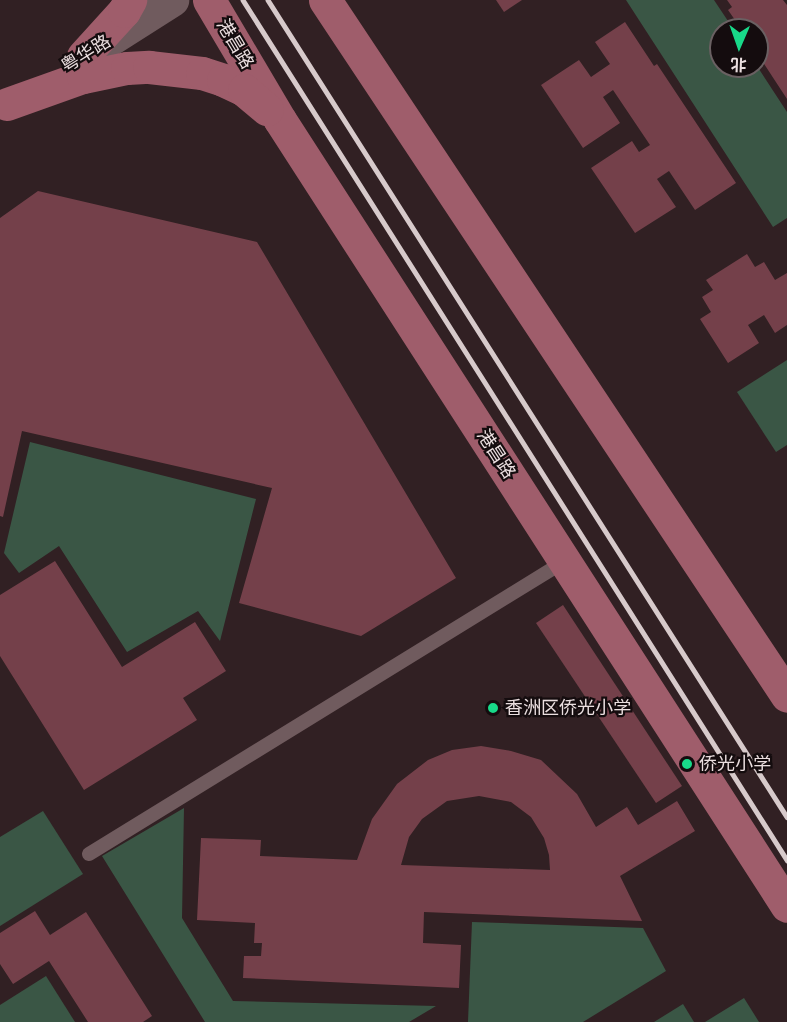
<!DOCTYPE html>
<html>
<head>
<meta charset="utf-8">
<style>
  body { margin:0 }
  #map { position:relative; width:787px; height:1022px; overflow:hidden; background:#312023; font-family:"Fira Sans Condensed","Noto Sans SC",sans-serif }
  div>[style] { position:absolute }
  .green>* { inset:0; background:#3a5645 }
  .building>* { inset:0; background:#74404a }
  .service>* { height:14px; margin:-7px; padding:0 7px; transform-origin:7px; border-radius:7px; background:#705b5e }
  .secondary>* { height:33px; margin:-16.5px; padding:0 16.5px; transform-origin:16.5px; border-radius:16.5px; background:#705b5e }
  .primary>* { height:33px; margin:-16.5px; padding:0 16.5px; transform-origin:16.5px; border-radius:16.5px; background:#9f5d6b }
  .rail>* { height:4.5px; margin:-2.25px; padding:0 2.25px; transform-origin:2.25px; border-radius:2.25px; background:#d7cacb }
  .dots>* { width:16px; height:16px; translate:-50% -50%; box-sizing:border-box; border:3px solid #140c0e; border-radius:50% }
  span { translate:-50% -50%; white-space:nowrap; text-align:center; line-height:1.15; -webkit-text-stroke:4.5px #140c0e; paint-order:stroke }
  .street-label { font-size:18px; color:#ebdfe0 }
  .poi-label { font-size:18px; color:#ebdfe0 }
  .left { translate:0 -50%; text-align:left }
  .north { position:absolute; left:709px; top:18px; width:60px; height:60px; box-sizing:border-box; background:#140c0e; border:2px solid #6a6062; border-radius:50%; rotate:182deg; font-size:16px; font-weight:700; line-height:24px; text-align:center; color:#ebdfe0 }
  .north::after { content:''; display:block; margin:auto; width:21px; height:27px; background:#18d989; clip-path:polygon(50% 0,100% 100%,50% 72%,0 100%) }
</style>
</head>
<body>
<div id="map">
  <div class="green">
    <i style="clip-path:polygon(626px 0,714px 0,734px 30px,721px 30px,721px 66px,757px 66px,787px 112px,787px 218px,773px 227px)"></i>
    <i style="clip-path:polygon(787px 360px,787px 445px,776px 452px,737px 392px)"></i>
    <i style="clip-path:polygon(30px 442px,256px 499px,220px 641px,198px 611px,127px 652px,59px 546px,19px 573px,4px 553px)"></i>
    <i style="clip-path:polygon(184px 808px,182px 918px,233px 1001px,436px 1006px,409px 1022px,205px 1022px,102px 856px)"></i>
    <i style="clip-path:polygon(43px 811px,83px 874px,0 926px,0 837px)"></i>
    <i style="clip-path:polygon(472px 922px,643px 928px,666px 971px,583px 1022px,468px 1022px)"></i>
    <i style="clip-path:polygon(46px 976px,75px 1022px,0 1022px,0 1005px)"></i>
    <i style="clip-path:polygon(744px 998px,759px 1022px,705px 1022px)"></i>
    <i style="clip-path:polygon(683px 1004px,694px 1022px,654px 1022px)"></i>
  </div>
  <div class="building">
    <i style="clip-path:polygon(496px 0,522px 0,504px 12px)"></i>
    <i style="clip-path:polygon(727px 0,783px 0,787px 5px,787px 99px,757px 53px,757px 30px,742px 30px,728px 10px,732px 7px)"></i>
    <i style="clip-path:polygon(625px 22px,654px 66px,657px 64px,736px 183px,695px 210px,669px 171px,657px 179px,676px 207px,635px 233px,591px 168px,632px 141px,639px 152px,650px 145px,613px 90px,603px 97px,620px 123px,583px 148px,541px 85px,579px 60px,591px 77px,610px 64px,595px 42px)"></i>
    <i style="clip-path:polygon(38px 191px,257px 242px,456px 578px,361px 636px,239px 603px,272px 488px,22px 431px,3px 517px,0 516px,0 218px)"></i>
    <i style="clip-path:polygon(747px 254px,755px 267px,764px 262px,775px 280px,787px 273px,787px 325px,775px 333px,764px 315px,748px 325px,759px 343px,728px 363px,700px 319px,711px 312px,702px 297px,713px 290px,706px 280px)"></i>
    <i style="clip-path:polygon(55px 561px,122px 667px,195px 622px,226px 671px,183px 698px,197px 720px,84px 790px,0 656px,0 595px)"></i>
    <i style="clip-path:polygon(563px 605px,682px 786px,656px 803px,536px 623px)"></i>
    <i style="clip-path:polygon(evenodd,481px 746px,511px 751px,541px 760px,577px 794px,596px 827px,627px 807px,638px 825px,677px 801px,695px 831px,620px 876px,642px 921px,424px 912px,423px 943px,461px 945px,459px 988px,243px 978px,244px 956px,261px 956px,262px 943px,254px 943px,255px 923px,197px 920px,201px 838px,261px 840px,260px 856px,357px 860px,372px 819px,397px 784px,428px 760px,452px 750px,481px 746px,479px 796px,511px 802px,531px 817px,544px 838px,549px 855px,550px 870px,401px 865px,409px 837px,422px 819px,447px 801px,479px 796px)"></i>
    <i style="clip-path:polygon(35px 911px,50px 935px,86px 912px,152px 1016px,143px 1022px,88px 1022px,49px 961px,13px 984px,0 964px,0 933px)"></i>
  </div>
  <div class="service">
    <i style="left:89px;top:854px;width:559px;rotate:-31.61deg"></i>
  </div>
  <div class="secondary">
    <i style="left:98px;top:47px;width:88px;rotate:-32.4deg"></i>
  </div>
  <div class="primary">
    <i style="left:209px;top:0;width:139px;rotate:59.4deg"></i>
    <i style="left:280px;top:120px;width:935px;rotate:57.18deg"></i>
    <i style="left:325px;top:0;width:835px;rotate:56.42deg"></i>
    <i style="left:83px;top:56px;width:61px;rotate:-47.7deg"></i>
    <i style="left:124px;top:11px;width:13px;rotate:-61deg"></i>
    <i style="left:7px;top:104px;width:81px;rotate:-19.6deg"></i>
    <i style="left:83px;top:77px;width:45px;rotate:-11.6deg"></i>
    <i style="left:127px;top:68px;width:22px;rotate:-3deg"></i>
    <i style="left:149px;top:67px;width:53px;rotate:6.5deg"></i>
    <i style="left:202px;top:73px;width:22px;rotate:18deg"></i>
    <i style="left:223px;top:80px;width:23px;rotate:25deg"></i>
    <i style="left:244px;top:90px;width:30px;rotate:40deg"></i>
  </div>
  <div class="rail">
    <i style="left:243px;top:0;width:1018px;rotate:57.68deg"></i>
    <i style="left:268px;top:0;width:968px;rotate:57.57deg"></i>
  </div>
  <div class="dots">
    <i style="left:493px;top:708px;background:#18d989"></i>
    <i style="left:687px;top:764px;background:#18d989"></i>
  </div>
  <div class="street-label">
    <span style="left:235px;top:44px;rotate:59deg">港昌路</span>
    <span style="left:86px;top:54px;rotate:-32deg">粤华路</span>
    <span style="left:496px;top:454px;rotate:57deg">港昌路</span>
  </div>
  <div class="poi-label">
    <span class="left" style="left:505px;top:708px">香洲区侨光小学</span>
    <span class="left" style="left:699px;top:764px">侨光小学</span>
  </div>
  <div class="north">北</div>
</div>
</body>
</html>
